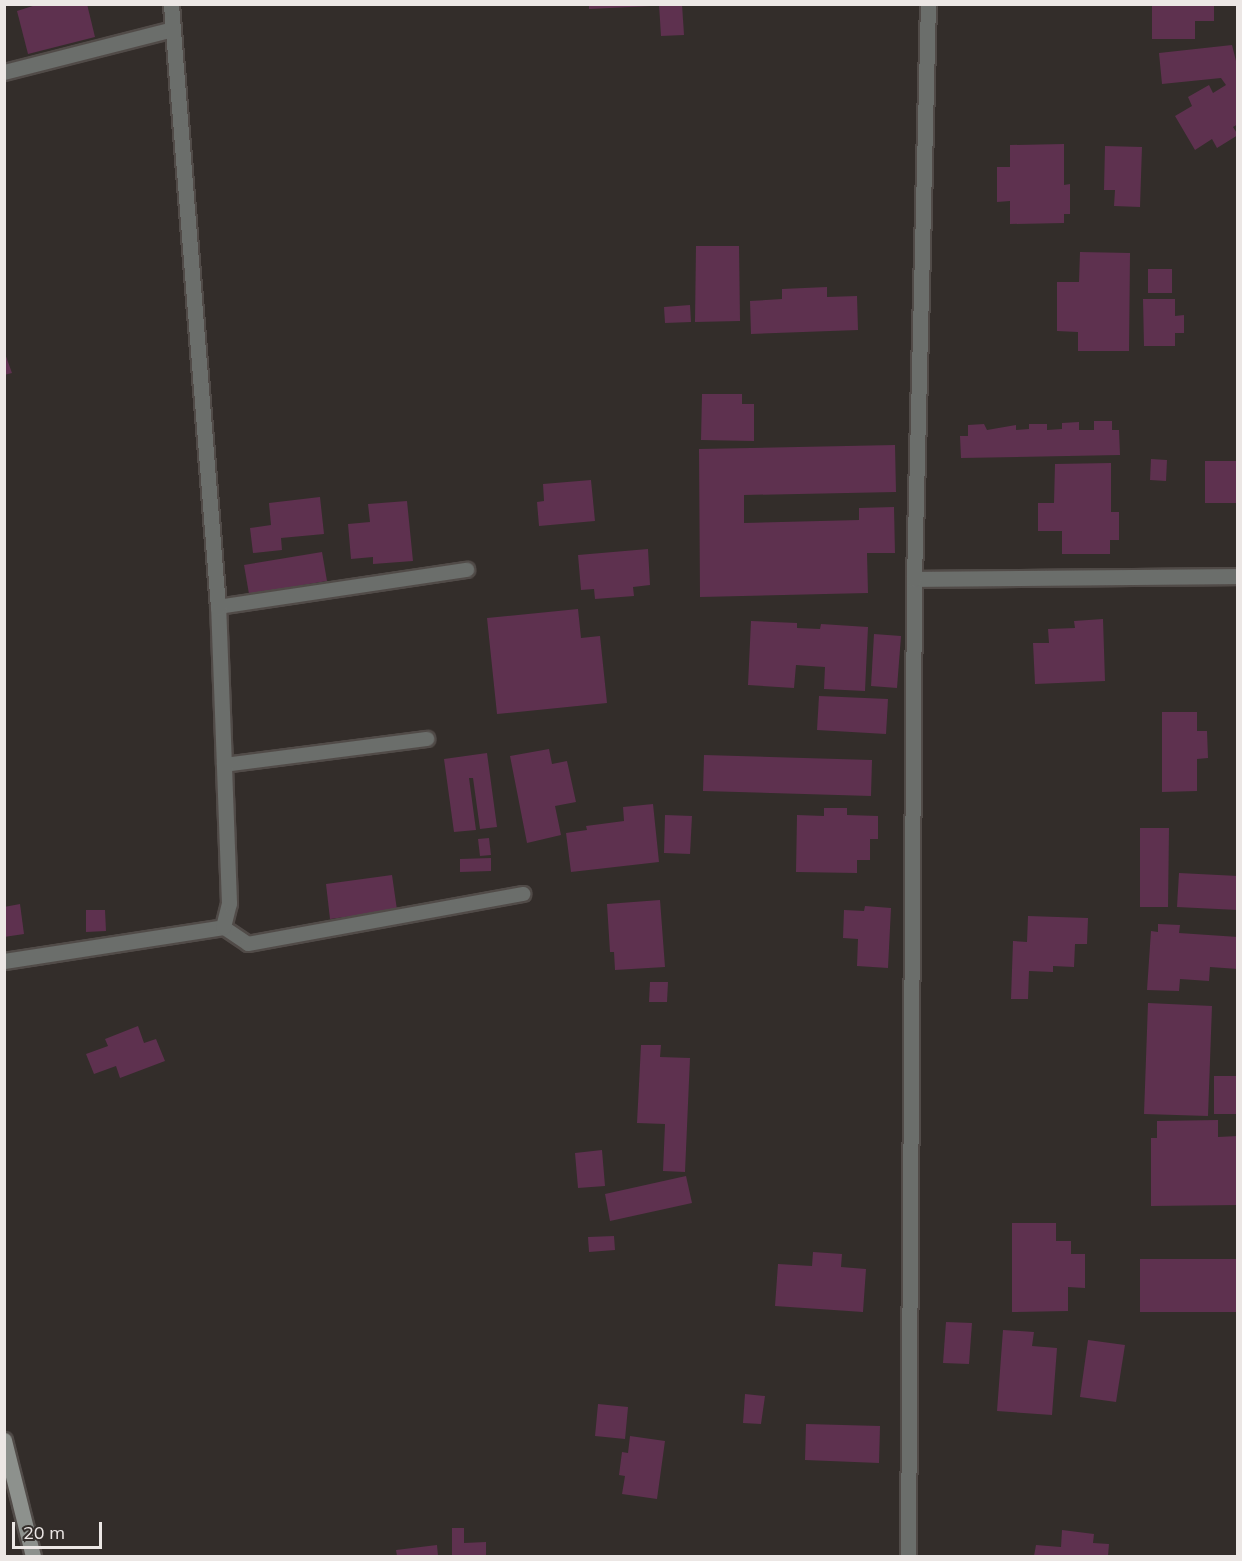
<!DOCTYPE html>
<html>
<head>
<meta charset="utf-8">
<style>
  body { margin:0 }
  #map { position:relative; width:1242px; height:1561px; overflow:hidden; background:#332d2a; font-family:Mulish,sans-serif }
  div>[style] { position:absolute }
  .building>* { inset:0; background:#5e314f }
  .roads { filter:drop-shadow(2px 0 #514b48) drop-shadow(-2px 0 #514b48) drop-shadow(0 2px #514b48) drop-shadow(0 -2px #514b48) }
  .lane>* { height:14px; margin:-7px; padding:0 7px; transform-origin:7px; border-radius:7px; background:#6b6e6b }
  .street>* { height:15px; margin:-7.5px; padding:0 7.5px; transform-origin:7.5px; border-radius:7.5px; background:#6b6e6b }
  .secondary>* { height:15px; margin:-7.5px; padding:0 7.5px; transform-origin:7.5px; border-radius:7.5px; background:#8d918d }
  span { translate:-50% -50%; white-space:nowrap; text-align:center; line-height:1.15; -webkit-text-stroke:6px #332d2a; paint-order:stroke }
  .frame { position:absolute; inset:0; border:6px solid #ece7e5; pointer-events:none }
  .scale { position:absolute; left:12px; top:1522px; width:90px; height:27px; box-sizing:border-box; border:3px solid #ece7e5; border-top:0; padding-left:8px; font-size:18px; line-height:21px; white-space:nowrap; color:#ece7e5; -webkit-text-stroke:4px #332d2a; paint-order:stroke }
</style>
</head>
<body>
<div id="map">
  <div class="building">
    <i style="clip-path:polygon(39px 4px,87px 4px,95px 37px,28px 54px,17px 11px)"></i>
    <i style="clip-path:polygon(589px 4px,651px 4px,651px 6px,589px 9px)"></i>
    <i style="clip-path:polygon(659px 4px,682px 4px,684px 35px,661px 36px)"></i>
    <i style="clip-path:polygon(1152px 4px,1214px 4px,1214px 21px,1195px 21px,1195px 39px,1152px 39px)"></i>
    <i style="clip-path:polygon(1232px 45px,1238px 69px,1238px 124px,1233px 127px,1238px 135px,1217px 148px,1212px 139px,1195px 150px,1175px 116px,1192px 106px,1188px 97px,1209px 85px,1213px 93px,1226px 85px,1221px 78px,1162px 84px,1159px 53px)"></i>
    <i style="clip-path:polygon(1064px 144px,1064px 185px,1070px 184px,1070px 214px,1064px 214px,1064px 223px,1010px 224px,1010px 201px,997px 202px,997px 167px,1010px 167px,1010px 145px)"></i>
    <i style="clip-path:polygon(1105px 146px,1142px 147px,1140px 207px,1114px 206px,1115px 190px,1104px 190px)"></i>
    <i style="clip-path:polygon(696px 246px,739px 246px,740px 321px,695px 322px)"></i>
    <i style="clip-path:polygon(1080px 252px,1130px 253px,1129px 351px,1078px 351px,1078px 332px,1057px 331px,1057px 282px,1079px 282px)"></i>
    <i style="clip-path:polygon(1148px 269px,1172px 269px,1172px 293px,1148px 293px)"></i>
    <i style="clip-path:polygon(827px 287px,827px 297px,857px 296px,858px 330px,751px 334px,750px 301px,782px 299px,782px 289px)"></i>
    <i style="clip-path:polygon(1143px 299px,1175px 299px,1175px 316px,1184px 315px,1184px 333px,1175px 333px,1175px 346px,1144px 346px)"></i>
    <i style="clip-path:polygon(690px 305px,691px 322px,665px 323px,664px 307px)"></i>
    <i style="clip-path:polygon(4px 351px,12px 373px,4px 375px)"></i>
    <i style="clip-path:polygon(702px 394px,742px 394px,742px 404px,754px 404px,754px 441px,701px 440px)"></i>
    <i style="clip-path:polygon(1094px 421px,1112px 421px,1112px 430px,1119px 430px,1120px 455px,961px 458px,960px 436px,968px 436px,968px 425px,984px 424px,987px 430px,1016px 425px,1016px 430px,1029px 429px,1029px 424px,1047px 424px,1047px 430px,1062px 429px,1062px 423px,1079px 422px,1079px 430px,1094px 430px)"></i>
    <i style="clip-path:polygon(895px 445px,896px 492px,744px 495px,744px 523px,859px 520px,859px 508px,894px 507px,895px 553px,867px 553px,868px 593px,700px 597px,699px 449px)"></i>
    <i style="clip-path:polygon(1151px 459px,1167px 460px,1166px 481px,1150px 480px)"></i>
    <i style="clip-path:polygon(1205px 461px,1238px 461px,1238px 503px,1205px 503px)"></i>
    <i style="clip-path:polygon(1111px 463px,1111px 512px,1119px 512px,1119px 540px,1110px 540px,1110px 554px,1062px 554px,1062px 531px,1038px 531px,1038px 503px,1054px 503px,1055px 464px)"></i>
    <i style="clip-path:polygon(591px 480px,595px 521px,539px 526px,537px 502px,544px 501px,543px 484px)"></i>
    <i style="clip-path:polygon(320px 497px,324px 534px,281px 538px,282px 550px,253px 553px,250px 528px,271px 525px,269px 503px)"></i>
    <i style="clip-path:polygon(407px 501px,413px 561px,373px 564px,373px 557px,351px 559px,348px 524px,370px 522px,368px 504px)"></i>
    <i style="clip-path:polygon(648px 549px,650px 585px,633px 587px,634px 596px,595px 599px,594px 589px,581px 590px,578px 555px)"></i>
    <i style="clip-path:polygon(322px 552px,327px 581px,249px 594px,244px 565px)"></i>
    <i style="clip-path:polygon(578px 609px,581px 638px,600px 636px,607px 703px,497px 714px,487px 618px)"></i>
    <i style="clip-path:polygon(1103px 619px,1105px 681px,1035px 684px,1033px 643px,1049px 643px,1048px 629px,1075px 628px,1074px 621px)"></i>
    <i style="clip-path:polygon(751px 621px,797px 623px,797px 628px,820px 629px,821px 624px,868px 627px,865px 691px,824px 689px,825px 667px,796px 665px,794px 688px,748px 685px)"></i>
    <i style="clip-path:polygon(874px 634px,901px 636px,897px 688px,871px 686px)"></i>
    <i style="clip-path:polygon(819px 696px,888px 699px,886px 734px,817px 730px)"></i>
    <i style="clip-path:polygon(1162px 712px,1197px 712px,1197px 731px,1207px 731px,1208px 758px,1197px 759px,1197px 791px,1162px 792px)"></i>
    <i style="clip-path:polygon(549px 749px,552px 764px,567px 761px,576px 802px,555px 806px,561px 835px,527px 843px,510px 756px)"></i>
    <i style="clip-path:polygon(487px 753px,497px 827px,480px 829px,473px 778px,469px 778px,476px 830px,454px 832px,444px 759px)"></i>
    <i style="clip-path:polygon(704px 755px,872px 760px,871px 796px,703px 791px)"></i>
    <i style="clip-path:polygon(653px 804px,659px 862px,571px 872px,566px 833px,587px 830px,586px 826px,624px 821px,623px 807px)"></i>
    <i style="clip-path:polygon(824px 808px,847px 808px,847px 815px,878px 816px,878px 839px,870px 839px,870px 860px,857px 860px,857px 873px,796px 872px,797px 815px,824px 816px)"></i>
    <i style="clip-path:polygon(665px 815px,692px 816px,690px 854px,664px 853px)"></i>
    <i style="clip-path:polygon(1140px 828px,1169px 828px,1168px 907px,1140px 907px)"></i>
    <i style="clip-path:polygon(489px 838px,491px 855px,480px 856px,478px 839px)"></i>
    <i style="clip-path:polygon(491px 858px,491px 871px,460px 872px,460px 859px)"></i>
    <i style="clip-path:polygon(1179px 873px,1238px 876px,1238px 910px,1177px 907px)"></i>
    <i style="clip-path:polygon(392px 875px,397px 910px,330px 919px,326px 884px)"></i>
    <i style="clip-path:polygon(660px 900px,665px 967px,615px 970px,614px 952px,610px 952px,607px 904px)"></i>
    <i style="clip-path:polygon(20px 904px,24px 934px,4px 937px,4px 907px)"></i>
    <i style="clip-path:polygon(865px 906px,891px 908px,888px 968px,857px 966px,858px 939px,843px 938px,844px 910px,864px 911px)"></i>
    <i style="clip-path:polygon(86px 910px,105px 910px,106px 931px,86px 932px)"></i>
    <i style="clip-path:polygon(1028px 916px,1088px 918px,1087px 944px,1075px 944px,1074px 967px,1053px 966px,1053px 972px,1029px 971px,1028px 999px,1011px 999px,1013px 941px,1027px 942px)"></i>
    <i style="clip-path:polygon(1158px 924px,1180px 925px,1179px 933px,1238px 937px,1238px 969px,1210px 967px,1209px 981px,1180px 979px,1179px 991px,1147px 990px,1151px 931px,1158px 932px)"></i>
    <i style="clip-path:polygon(650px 982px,668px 982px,667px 1002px,649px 1002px)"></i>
    <i style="clip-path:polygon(1148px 1003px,1212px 1006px,1208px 1116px,1144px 1114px)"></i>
    <i style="clip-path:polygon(138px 1026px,144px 1043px,156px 1039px,165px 1061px,120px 1078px,116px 1066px,94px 1074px,86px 1054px,108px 1046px,105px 1039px)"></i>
    <i style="clip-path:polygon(641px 1045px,661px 1045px,660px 1057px,690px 1058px,685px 1172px,663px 1171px,665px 1124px,637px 1123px)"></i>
    <i style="clip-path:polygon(1214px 1076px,1238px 1076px,1238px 1114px,1214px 1114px)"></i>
    <i style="clip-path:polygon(1218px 1120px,1218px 1137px,1238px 1136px,1238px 1205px,1151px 1206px,1151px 1138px,1157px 1138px,1157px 1121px)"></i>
    <i style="clip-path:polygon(602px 1150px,605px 1186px,578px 1188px,575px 1153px)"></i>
    <i style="clip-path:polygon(686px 1176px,692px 1203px,610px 1221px,605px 1194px)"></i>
    <i style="clip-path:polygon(1012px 1223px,1056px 1223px,1056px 1241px,1071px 1241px,1071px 1254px,1085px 1254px,1085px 1288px,1068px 1287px,1068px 1311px,1012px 1312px)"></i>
    <i style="clip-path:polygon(614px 1236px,615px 1250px,589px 1252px,588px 1237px)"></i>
    <i style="clip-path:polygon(813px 1252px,842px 1254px,841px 1267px,866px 1269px,863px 1312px,775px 1306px,778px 1264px,812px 1266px)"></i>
    <i style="clip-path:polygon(1140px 1259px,1238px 1259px,1238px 1312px,1140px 1312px)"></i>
    <i style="clip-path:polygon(946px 1322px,972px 1323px,969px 1364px,943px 1363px)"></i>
    <i style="clip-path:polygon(1003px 1330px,1034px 1332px,1032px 1346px,1057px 1348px,1052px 1415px,997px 1411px)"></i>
    <i style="clip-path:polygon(1088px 1340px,1125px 1345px,1116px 1402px,1080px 1397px)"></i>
    <i style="clip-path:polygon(745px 1394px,765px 1396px,761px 1424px,743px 1423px)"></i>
    <i style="clip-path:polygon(598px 1404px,628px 1407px,625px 1439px,595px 1436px)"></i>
    <i style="clip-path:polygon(806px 1424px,880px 1426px,879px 1463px,805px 1460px)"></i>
    <i style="clip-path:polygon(630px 1436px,665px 1441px,657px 1499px,622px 1494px,625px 1476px,619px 1475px,622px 1452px,628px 1453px)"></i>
    <i style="clip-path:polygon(452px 1528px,464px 1528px,464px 1543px,486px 1542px,486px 1556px,452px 1556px)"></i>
    <i style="clip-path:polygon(1062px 1530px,1094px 1534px,1093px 1543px,1109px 1544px,1108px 1556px,1034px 1556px,1036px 1545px,1061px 1547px)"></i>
    <i style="clip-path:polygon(437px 1545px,438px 1556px,397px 1556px,396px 1550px)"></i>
  </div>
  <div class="roads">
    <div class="lane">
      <i style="left:218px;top:607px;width:252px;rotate:-8.5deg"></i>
      <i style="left:224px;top:765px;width:205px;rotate:-7.3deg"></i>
      <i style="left:223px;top:927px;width:30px;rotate:34deg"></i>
      <i style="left:248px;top:944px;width:280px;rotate:-10.3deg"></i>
    </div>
    <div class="street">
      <i style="left:4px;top:72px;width:174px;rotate:-14.3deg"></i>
      <i style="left:914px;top:579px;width:324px;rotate:-0.5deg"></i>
      <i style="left:4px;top:961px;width:222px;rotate:-8.8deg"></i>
      <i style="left:223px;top:927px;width:25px;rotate:-76deg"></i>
      <i style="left:229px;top:903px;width:296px;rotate:-92.1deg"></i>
      <i style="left:218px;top:607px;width:605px;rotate:-94.46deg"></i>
      <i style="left:908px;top:1556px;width:977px;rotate:-89.65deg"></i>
      <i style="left:914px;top:579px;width:575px;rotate:-88.61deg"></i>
    </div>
    <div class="secondary">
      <i style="left:4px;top:1440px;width:120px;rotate:76deg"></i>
    </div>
  </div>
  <div class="frame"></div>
  <div class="scale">20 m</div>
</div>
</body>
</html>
